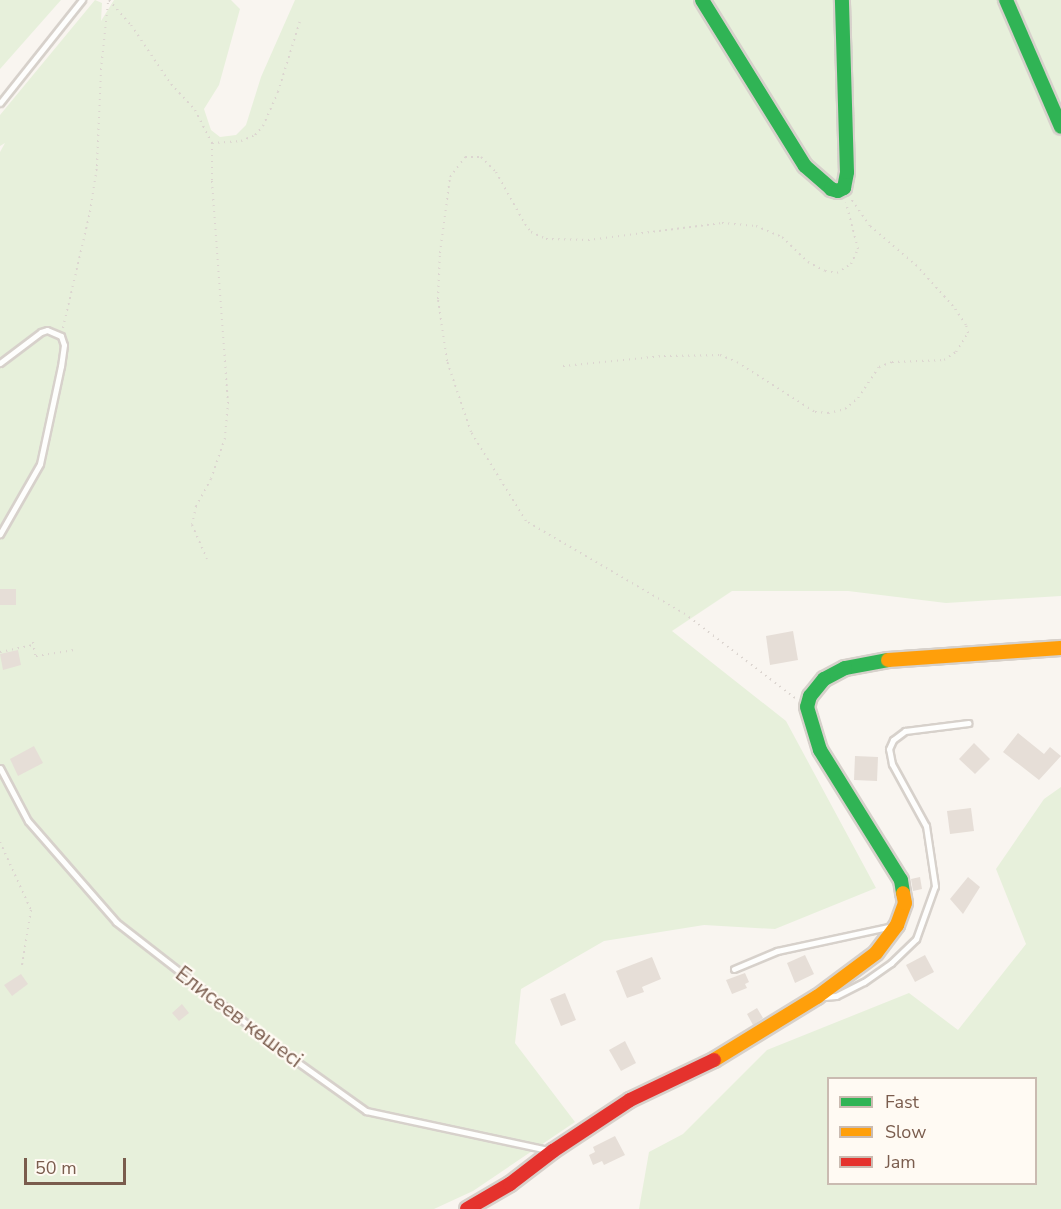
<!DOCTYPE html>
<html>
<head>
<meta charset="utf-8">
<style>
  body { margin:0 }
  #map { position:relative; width:1061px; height:1209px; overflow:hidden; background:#f9f5f0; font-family:"Nunito Sans",sans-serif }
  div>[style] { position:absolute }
  .green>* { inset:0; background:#e7f0db }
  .building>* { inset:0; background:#e6ded7 }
  .path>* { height:2px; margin-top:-1px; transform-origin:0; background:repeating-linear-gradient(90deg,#dcd5d0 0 1.5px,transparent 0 6px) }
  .roads { filter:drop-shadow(2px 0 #d7d1cb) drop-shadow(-2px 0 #d7d1cb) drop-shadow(0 2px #d7d1cb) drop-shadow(0 -2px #d7d1cb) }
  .lane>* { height:5px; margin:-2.5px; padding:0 2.5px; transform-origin:2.5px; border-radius:2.5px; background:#fefefd }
  .fast>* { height:14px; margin:-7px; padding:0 7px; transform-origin:7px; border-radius:7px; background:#30b455 }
  .slow>* { height:14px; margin:-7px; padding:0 7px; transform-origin:7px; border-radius:7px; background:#ff9f0a }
  .jam>* { height:14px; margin:-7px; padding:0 7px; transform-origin:7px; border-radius:7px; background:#e5322d }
  span { translate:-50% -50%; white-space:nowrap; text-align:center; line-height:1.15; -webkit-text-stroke:4.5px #fffaf3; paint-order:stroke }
  .street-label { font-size:21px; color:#7a5c4d }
  .legend { position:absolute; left:827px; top:1077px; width:210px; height:108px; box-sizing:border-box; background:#fffaf3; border:2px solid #cabbb1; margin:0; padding:8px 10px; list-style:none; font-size:18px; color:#7a5c4d }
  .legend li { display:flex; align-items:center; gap:12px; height:30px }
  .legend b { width:30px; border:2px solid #cabbb1 }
  .scale { position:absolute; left:24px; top:1158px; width:102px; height:27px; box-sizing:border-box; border:3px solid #7a5c4d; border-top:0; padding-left:8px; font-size:18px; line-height:21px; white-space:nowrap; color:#7a5c4d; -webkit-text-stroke:4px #fffaf3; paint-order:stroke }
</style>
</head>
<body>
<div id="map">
  <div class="green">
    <i style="clip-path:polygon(0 0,61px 0,0 69px)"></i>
    <i style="clip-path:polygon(95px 0,102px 3px,101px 21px,114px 0,231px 0,240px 9px,219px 85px,204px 109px,211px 130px,220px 137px,236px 135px,246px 125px,261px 77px,295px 0,1061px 0,1061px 596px,946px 603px,848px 591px,732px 591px,672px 631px,786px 721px,876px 888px,775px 929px,704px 925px,604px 941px,521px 989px,515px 1043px,575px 1122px,473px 1191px,434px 1209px,0 1209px,0 152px,5px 143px,0 146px,0 115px)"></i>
    <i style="clip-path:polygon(evenodd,1061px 787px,1061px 1209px,639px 1209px,649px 1152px,683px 1134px,767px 1050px,909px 993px,958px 1030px,1026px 944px,996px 869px,1044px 799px,1061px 787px,828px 1078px,1036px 1078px,1036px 1184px,828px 1184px,828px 1078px)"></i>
  </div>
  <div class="building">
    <i style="clip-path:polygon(0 589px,16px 589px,16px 605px,0 605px)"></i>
    <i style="clip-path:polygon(793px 631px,798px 660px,770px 665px,766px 636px)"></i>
    <i style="clip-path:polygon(18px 650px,21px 665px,3px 670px,0 654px)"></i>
    <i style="clip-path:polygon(1018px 733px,1044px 754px,1050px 747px,1061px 756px,1039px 780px,1003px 752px)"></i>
    <i style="clip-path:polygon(974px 743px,990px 759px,975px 774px,959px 759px)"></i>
    <i style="clip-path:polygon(34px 746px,43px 763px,18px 776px,10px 759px)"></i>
    <i style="clip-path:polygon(855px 756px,878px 757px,877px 781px,854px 780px)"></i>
    <i style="clip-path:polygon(971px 808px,974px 831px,950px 834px,947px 811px)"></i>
    <i style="clip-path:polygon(920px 877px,922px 889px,913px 891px,911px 879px)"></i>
    <i style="clip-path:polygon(968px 877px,980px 887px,963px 914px,950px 899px)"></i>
    <i style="clip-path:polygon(805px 955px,814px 974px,795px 983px,787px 963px)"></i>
    <i style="clip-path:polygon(925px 955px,934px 972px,915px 982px,906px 965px)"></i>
    <i style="clip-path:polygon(652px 957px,661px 979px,642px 987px,644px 992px,627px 998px,616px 971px)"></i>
    <i style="clip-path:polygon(745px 973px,749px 982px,745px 984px,747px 988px,732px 994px,726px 980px)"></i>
    <i style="clip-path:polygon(21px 974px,28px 984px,12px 996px,4px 985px)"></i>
    <i style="clip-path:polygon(565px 993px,576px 1020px,561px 1026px,550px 999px)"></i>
    <i style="clip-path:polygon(182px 1004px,189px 1013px,179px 1021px,172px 1013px)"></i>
    <i style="clip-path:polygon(757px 1008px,763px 1018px,753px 1025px,747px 1014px)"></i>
    <i style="clip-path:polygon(625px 1041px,636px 1063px,621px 1071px,609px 1050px)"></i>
    <i style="clip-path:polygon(615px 1136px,625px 1155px,604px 1165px,602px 1161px,593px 1165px,589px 1155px,595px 1152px,593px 1147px)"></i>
  </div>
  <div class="path">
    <i style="left:109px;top:0;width:33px;rotate:49deg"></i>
    <i style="left:131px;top:25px;width:71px;rotate:55.9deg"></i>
    <i style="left:171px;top:84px;width:35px;rotate:47deg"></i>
    <i style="left:195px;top:110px;width:37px;rotate:63deg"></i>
    <i style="left:212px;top:143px;width:38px;rotate:90deg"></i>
    <i style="left:212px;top:181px;width:222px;rotate:85.9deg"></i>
    <i style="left:228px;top:402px;width:36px;rotate:95deg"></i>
    <i style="left:225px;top:438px;width:43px;rotate:108.9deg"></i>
    <i style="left:211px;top:479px;width:31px;rotate:119deg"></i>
    <i style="left:196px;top:506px;width:19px;rotate:102deg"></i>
    <i style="left:192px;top:525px;width:37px;rotate:66deg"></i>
    <i style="left:212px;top:143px;width:29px;rotate:-4deg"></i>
    <i style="left:241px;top:141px;width:15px;rotate:-23deg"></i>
    <i style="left:255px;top:135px;width:12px;rotate:-48deg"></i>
    <i style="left:263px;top:126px;width:37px;rotate:-66deg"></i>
    <i style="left:278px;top:92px;width:74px;rotate:-72.8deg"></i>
    <i style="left:63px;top:328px;width:119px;rotate:-76.9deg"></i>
    <i style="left:90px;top:212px;width:47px;rotate:-81.3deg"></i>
    <i style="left:97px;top:166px;width:96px;rotate:-87.6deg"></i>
    <i style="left:101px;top:70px;width:68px;rotate:-84.1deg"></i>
    <i style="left:563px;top:366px;width:101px;rotate:-5.7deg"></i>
    <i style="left:664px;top:356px;width:56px;rotate:-1deg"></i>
    <i style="left:720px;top:355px;width:18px;rotate:22deg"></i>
    <i style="left:737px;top:362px;width:93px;rotate:32.7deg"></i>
    <i style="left:815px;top:412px;width:13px;rotate:4deg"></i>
    <i style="left:828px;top:413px;width:17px;rotate:-13deg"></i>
    <i style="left:845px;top:409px;width:17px;rotate:-40deg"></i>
    <i style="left:858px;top:398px;width:37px;rotate:-56deg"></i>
    <i style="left:879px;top:367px;width:14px;rotate:-21deg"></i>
    <i style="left:892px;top:362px;width:52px;rotate:-2.2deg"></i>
    <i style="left:944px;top:360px;width:14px;rotate:-34deg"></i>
    <i style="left:956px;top:352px;width:22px;rotate:-58deg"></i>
    <i style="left:968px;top:333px;width:8px;rotate:-104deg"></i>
    <i style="left:966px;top:325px;width:23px;rotate:-124deg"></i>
    <i style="left:953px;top:306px;width:54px;rotate:-132deg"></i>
    <i style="left:917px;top:266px;width:62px;rotate:-139.6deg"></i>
    <i style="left:870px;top:226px;width:32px;rotate:-125deg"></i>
    <i style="left:33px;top:642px;width:18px;rotate:81deg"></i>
    <i style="left:0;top:652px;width:34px;rotate:-12deg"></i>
    <i style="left:36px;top:656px;width:39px;rotate:-9deg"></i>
    <i style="left:795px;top:698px;width:138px;rotate:-142.6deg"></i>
    <i style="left:685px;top:614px;width:184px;rotate:-149.7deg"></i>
    <i style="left:526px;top:521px;width:105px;rotate:-121.7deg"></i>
    <i style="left:471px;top:432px;width:75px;rotate:-108.7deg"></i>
    <i style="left:447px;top:361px;width:63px;rotate:-98.3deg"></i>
    <i style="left:438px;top:299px;width:46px;rotate:-87.5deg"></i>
    <i style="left:440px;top:253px;width:77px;rotate:-82.5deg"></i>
    <i style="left:450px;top:177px;width:25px;rotate:-53deg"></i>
    <i style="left:465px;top:157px;width:16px"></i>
    <i style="left:481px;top:157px;width:21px;rotate:45deg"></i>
    <i style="left:496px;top:172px;width:60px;rotate:60.9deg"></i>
    <i style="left:525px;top:224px;width:10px;rotate:53deg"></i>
    <i style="left:531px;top:232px;width:17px;rotate:25deg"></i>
    <i style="left:546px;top:239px;width:42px;rotate:1.4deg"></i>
    <i style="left:588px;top:240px;width:135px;rotate:-7.2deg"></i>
    <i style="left:722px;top:223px;width:34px;rotate:5deg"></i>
    <i style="left:756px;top:226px;width:28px;rotate:23deg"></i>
    <i style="left:782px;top:237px;width:36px;rotate:44deg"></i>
    <i style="left:808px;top:262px;width:19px;rotate:28deg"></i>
    <i style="left:825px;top:271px;width:12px;rotate:9deg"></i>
    <i style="left:837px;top:273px;width:17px;rotate:-33deg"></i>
    <i style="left:851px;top:264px;width:17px;rotate:-65deg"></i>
    <i style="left:858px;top:249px;width:48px;rotate:-104.6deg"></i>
    <i style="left:0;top:842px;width:75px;rotate:65.5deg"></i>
    <i style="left:31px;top:910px;width:56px;rotate:99.3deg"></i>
  </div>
  <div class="roads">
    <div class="lane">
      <i style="left:0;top:103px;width:132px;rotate:-51.5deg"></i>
      <i style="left:0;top:363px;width:51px;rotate:-37.1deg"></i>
      <i style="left:41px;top:332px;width:6px;rotate:-18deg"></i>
      <i style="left:47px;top:330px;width:15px;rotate:23deg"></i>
      <i style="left:61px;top:336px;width:9px;rotate:72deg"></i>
      <i style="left:64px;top:345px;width:21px;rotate:98deg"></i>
      <i style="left:61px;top:366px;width:100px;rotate:102.1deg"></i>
      <i style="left:40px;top:464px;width:81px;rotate:119.7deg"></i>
      <i style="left:0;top:768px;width:60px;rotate:62.2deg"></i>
      <i style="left:28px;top:821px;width:134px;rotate:48.9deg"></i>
      <i style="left:116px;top:922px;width:202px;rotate:37.9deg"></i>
      <i style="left:275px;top:1046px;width:112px;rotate:35.5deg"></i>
      <i style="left:366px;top:1111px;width:186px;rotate:12.1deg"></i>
      <i style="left:734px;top:969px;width:47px;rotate:-22.7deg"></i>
      <i style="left:777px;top:951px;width:119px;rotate:-12.2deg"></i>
      <i style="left:824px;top:997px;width:12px;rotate:-5deg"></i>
      <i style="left:836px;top:996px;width:31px;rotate:-27deg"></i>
      <i style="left:864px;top:982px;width:33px;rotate:-35deg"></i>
      <i style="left:891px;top:963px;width:35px;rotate:-44deg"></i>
      <i style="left:916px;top:939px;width:56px;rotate:-70.3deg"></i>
      <i style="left:935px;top:886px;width:61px;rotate:-98.5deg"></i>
      <i style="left:926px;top:826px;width:71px;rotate:-118.7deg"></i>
      <i style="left:892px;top:764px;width:15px;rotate:-101deg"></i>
      <i style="left:889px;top:749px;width:10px;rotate:-66deg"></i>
      <i style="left:893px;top:740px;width:15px;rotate:-37deg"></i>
      <i style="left:905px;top:731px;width:64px;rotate:-7.2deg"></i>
    </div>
    <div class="fast">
      <i style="left:702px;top:0;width:195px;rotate:58.2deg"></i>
      <i style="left:805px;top:166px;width:35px;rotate:41deg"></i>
      <i style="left:831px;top:189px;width:7px;rotate:16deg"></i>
      <i style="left:838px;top:191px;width:7px;rotate:-27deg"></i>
      <i style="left:844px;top:188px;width:16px;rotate:-79deg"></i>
      <i style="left:847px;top:172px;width:172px;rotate:-91.7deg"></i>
      <i style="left:1006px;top:0;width:138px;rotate:66.6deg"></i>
      <i style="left:888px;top:660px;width:44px;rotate:169.5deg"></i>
      <i style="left:845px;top:668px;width:24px;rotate:152deg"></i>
      <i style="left:824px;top:679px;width:22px;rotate:129deg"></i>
      <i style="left:810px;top:696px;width:11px;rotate:105deg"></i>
      <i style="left:807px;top:707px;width:45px;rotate:73.2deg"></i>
      <i style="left:820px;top:750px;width:153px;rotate:58.1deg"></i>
      <i style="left:901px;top:880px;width:13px;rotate:81deg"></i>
    </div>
    <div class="slow">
      <i style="left:888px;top:660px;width:173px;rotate:-4deg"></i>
      <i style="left:714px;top:1060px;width:121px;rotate:-31.5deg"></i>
      <i style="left:817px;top:997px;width:74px;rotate:-36.7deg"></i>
      <i style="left:876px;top:953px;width:35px;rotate:-53deg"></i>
      <i style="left:897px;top:925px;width:23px;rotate:-70deg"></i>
      <i style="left:905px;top:903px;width:10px;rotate:-101deg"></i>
    </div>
    <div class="jam">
      <i style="left:467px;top:1209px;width:50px;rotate:-30.2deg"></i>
      <i style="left:510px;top:1184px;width:54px;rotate:-37.5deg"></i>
      <i style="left:553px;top:1151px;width:92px;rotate:-33.5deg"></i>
      <i style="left:630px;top:1100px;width:93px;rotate:-25.5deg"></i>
    </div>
  </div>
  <div class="street-label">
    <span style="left:239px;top:1017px;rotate:37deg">Елисеев көшесі</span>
  </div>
  <ul class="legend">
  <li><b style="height:8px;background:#30b455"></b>Fast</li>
  <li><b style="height:8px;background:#ff9f0a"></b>Slow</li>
  <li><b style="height:8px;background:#e5322d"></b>Jam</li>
  </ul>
  <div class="scale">50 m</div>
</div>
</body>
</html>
